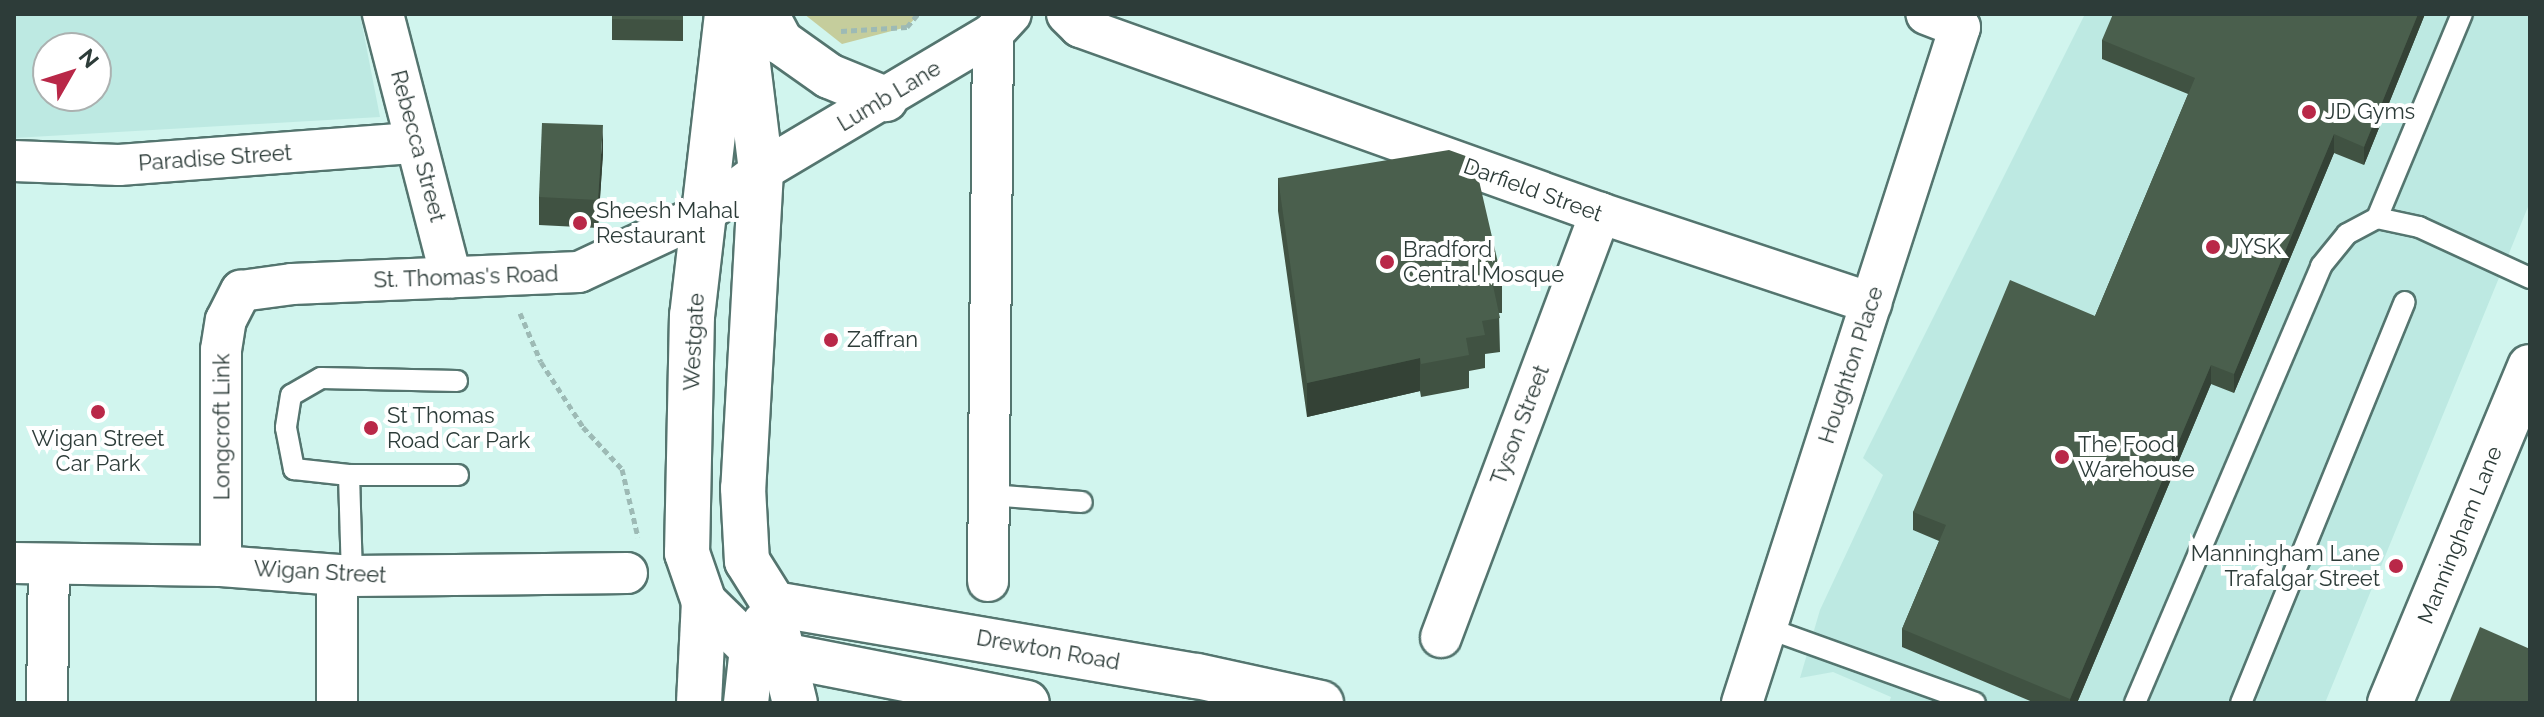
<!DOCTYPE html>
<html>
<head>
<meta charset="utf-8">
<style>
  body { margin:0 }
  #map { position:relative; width:2544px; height:717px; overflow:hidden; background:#d1f5ee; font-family:Raleway,sans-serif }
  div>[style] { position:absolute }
  .built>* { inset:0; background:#bde9e2 }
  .green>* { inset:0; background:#c5cd9c }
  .path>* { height:5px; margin-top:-2.5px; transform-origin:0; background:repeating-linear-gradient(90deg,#9dbab5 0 6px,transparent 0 10px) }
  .roads { filter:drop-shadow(2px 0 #54756f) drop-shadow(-2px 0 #54756f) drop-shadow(0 2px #54756f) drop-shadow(0 -2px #54756f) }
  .service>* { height:20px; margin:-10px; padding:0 10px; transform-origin:10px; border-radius:10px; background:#fff }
  .minor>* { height:40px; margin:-20px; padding:0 20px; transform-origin:20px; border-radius:20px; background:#fff }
  .secondary>* { height:44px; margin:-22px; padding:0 22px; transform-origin:22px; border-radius:22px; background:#fff }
  .primary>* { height:44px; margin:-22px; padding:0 22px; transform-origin:22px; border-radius:22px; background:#fff }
  .wall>* { inset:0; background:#405242 }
  .shaded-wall>* { inset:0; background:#344236 }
  .building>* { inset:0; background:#4a5f4d }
  .dots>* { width:22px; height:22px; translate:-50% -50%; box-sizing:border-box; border:4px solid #fff; border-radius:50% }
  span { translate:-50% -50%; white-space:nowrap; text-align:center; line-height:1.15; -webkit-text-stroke:8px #fff; paint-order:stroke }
  .street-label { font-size:22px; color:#2d3c39 }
  .poi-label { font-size:22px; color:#2d3c39 }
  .left { translate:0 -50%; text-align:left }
  .right { translate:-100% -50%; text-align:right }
  .frame { position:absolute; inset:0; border:16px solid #2d3c39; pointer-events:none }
  .north { position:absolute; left:32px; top:32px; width:80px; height:80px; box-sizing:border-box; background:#fff; border:2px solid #abb1b0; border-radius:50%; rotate:51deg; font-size:22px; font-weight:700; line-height:32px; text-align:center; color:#2d3c39 }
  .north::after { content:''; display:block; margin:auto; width:28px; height:36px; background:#b92848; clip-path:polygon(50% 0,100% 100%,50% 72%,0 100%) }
</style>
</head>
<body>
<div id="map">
  <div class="built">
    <i style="clip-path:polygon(evenodd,14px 14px,360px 14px,380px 117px,14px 138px,14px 14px,48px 48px,96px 48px,96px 96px,48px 96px,48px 48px)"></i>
    <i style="clip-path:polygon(2085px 14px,2530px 14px,2530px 202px,2325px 703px,1889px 703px,1891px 697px,1833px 672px,1800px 678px,1820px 610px,1883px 475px,1863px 458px)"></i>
  </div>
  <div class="green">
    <i style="clip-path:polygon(804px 14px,919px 14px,907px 27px,842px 44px)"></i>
  </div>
  <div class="path">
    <i style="left:841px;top:31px;width:66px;rotate:-3.5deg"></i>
    <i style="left:907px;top:27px;width:17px;rotate:-50deg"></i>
    <i style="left:520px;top:313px;width:53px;rotate:66.8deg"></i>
    <i style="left:541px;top:362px;width:77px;rotate:57.1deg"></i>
    <i style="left:583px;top:427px;width:57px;rotate:47.1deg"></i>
    <i style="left:622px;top:469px;width:70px;rotate:76.8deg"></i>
  </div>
  <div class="roads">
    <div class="service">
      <i style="left:2377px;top:218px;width:221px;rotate:-67.4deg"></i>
      <i style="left:457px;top:381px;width:136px;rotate:-178.7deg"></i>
      <i style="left:321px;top:378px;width:34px;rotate:150deg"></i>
      <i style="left:291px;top:395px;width:33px;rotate:99deg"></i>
      <i style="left:286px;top:428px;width:42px;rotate:79deg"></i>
      <i style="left:294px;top:469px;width:55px;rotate:6.2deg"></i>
      <i style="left:349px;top:475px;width:109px"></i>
      <i style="left:349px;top:475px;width:101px;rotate:88.3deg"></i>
      <i style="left:990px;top:495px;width:92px;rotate:4.4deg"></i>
      <i style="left:1767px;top:628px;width:221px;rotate:19.8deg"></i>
      <i style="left:2135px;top:703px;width:475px;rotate:-66.9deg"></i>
      <i style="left:2321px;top:266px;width:41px;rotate:-50.9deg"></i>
      <i style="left:2347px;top:234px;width:34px;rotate:-28deg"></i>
      <i style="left:2377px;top:218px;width:43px;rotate:12.1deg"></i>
      <i style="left:2419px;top:227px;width:122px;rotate:24.7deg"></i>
      <i style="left:2241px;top:703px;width:433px;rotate:-67.8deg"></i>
    </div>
    <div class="minor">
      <i style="left:383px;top:14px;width:272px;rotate:75.5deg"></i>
      <i style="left:1067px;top:14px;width:18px;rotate:45deg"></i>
      <i style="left:1080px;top:27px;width:552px;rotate:19.68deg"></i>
      <i style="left:1600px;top:213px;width:286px;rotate:18.4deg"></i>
      <i style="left:14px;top:161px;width:105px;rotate:2.2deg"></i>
      <i style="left:119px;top:165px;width:297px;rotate:-4.3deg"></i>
      <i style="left:14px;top:563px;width:207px;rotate:0.8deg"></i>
      <i style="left:221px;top:566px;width:131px;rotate:4.4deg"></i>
      <i style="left:352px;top:576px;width:275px;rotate:-0.6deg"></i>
      <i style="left:221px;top:566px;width:216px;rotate:-90deg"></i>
      <i style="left:221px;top:350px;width:30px;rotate:-81deg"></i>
      <i style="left:226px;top:320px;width:33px;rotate:-63deg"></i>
      <i style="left:241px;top:291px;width:51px;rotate:-7.8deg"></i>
      <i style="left:292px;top:284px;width:287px;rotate:-2.4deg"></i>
      <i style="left:579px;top:272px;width:139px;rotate:-25.1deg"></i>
      <i style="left:705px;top:213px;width:70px;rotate:-36.9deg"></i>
      <i style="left:761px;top:171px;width:270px;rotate:-30.7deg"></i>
      <i style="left:993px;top:33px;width:26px;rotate:-47deg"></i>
      <i style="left:988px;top:581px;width:548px;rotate:-89.48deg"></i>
      <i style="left:1441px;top:637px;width:453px;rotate:-69.4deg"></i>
      <i style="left:47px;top:703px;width:139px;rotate:-89.2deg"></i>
      <i style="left:337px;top:703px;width:128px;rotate:-90deg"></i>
      <i style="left:1742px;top:703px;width:710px;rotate:-72.13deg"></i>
      <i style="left:1960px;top:27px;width:36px;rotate:-159deg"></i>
    </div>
    <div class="secondary">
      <i style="left:727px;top:14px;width:303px;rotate:96.6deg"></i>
      <i style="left:692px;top:315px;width:238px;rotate:91.2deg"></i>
      <i style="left:687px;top:553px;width:52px;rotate:70.9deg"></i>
      <i style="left:704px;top:602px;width:67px;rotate:44.4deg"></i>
      <i style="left:766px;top:14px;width:32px;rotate:62deg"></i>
      <i style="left:781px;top:42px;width:59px;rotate:35.3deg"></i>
      <i style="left:829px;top:76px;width:61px;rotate:22.3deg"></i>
      <i style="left:743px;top:24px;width:148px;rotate:83deg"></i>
      <i style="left:761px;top:171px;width:318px;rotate:93.2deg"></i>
      <i style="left:743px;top:488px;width:73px;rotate:86.9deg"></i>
      <i style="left:747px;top:561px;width:51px;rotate:57.9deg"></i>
      <i style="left:699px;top:703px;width:101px;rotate:-87.2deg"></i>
    </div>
    <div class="primary">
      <i style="left:774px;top:604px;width:429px;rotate:9.7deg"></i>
      <i style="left:1197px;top:676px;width:127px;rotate:12.3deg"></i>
      <i style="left:778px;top:634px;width:71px;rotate:76.2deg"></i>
      <i style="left:752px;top:649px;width:280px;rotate:11.1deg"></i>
      <i style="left:746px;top:703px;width:54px;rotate:-83.7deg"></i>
      <i style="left:752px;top:649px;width:28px;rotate:-64deg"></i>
      <i style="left:2390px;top:703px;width:364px;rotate:-67.4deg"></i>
    </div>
  </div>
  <div class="wall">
    <i style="clip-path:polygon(612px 14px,683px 14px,683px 41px,612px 40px)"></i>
    <i style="clip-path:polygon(2425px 14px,2364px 165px,2334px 153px,2234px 393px,2211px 384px,2077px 703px,2035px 703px,1902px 647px,1902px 629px,1939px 541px,1913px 530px,1913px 512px,2095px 316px,2188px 94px,2102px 59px,2102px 40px)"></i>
    <i style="clip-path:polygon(603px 153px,598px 228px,539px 225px,539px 197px)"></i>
    <i style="clip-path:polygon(1278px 178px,1502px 280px,1502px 313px,1499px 313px,1500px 352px,1485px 354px,1485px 368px,1469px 371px,1469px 388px,1421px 397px,1420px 391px,1307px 417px,1278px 211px)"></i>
  </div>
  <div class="shaded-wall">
    <i style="clip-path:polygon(2418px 14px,2425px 14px,2364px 165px,2364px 147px)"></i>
    <i style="clip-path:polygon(603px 125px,603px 153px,598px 228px,598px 200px)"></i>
    <i style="clip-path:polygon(2334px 134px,2334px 153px,2234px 393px,2234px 374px)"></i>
    <i style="clip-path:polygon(1420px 358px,1420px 391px,1307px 417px,1307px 383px)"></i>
    <i style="clip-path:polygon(2211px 365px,2211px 384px,2077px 703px,2070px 703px,2070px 699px)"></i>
  </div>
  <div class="building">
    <i style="clip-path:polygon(612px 14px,683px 14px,683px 20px,612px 19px)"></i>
    <i style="clip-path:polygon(2113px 14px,2418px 14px,2364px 147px,2334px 134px,2234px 374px,2211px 365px,2070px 699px,1902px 629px,1946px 525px,1913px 512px,2010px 280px,2095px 316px,2195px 78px,2102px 40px)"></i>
    <i style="clip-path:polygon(542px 123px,603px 125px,598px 200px,539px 197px)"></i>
    <i style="clip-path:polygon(1449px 150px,1474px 159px,1502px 280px,1492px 281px,1500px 318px,1482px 321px,1485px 335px,1466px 338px,1469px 355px,1421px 364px,1420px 358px,1307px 383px,1278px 178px)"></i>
    <i style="clip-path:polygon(2480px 627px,2530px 649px,2530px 703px,2449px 703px)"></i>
  </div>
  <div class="dots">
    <i style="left:2309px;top:112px;background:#b92848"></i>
    <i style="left:580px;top:223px;background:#b92848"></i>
    <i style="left:2213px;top:247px;background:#b92848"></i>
    <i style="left:1387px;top:262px;background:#b92848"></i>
    <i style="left:831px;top:340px;background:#b92848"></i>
    <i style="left:98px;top:412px;background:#b92848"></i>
    <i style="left:371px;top:428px;background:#b92848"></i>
    <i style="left:2062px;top:457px;background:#b92848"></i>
    <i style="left:2396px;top:566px;background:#b92848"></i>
  </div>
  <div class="street-label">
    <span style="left:889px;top:96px;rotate:-31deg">Lumb Lane</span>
    <span style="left:418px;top:146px;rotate:75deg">Rebecca Street</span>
    <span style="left:215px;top:158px;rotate:-4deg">Paradise Street</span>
    <span style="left:1533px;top:190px;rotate:20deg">Darfield Street</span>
    <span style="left:466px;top:277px;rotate:-2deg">St. Thomas's Road</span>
    <span style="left:694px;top:342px;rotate:-87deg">Westgate</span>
    <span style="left:1851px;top:365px;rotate:-72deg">Houghton Place</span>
    <span style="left:1520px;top:425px;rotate:-69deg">Tyson Street</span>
    <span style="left:222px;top:427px;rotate:-90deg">Longcroft Link</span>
    <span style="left:2460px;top:535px;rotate:-68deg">Manningham Lane</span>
    <span style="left:320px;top:572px;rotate:3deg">Wigan Street</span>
    <span style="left:1048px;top:650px;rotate:10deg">Drewton Road</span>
  </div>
  <div class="poi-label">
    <span class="left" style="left:2325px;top:112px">JD Gyms</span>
    <span class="left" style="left:596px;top:223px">Sheesh Mahal<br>Restaurant</span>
    <span class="left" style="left:2229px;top:247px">JYSK</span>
    <span class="left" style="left:1403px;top:262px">Bradford<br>Central Mosque</span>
    <span class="left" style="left:847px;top:340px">Zaffran</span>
    <span class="left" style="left:387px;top:428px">St Thomas<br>Road Car Park</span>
    <span style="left:98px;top:451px">Wigan Street<br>Car Park</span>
    <span class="left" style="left:2078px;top:457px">The Food<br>Warehouse</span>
    <span class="right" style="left:2380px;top:566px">Manningham Lane<br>Trafalgar Street</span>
  </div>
  <div class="frame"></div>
  <div class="north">N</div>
</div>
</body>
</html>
